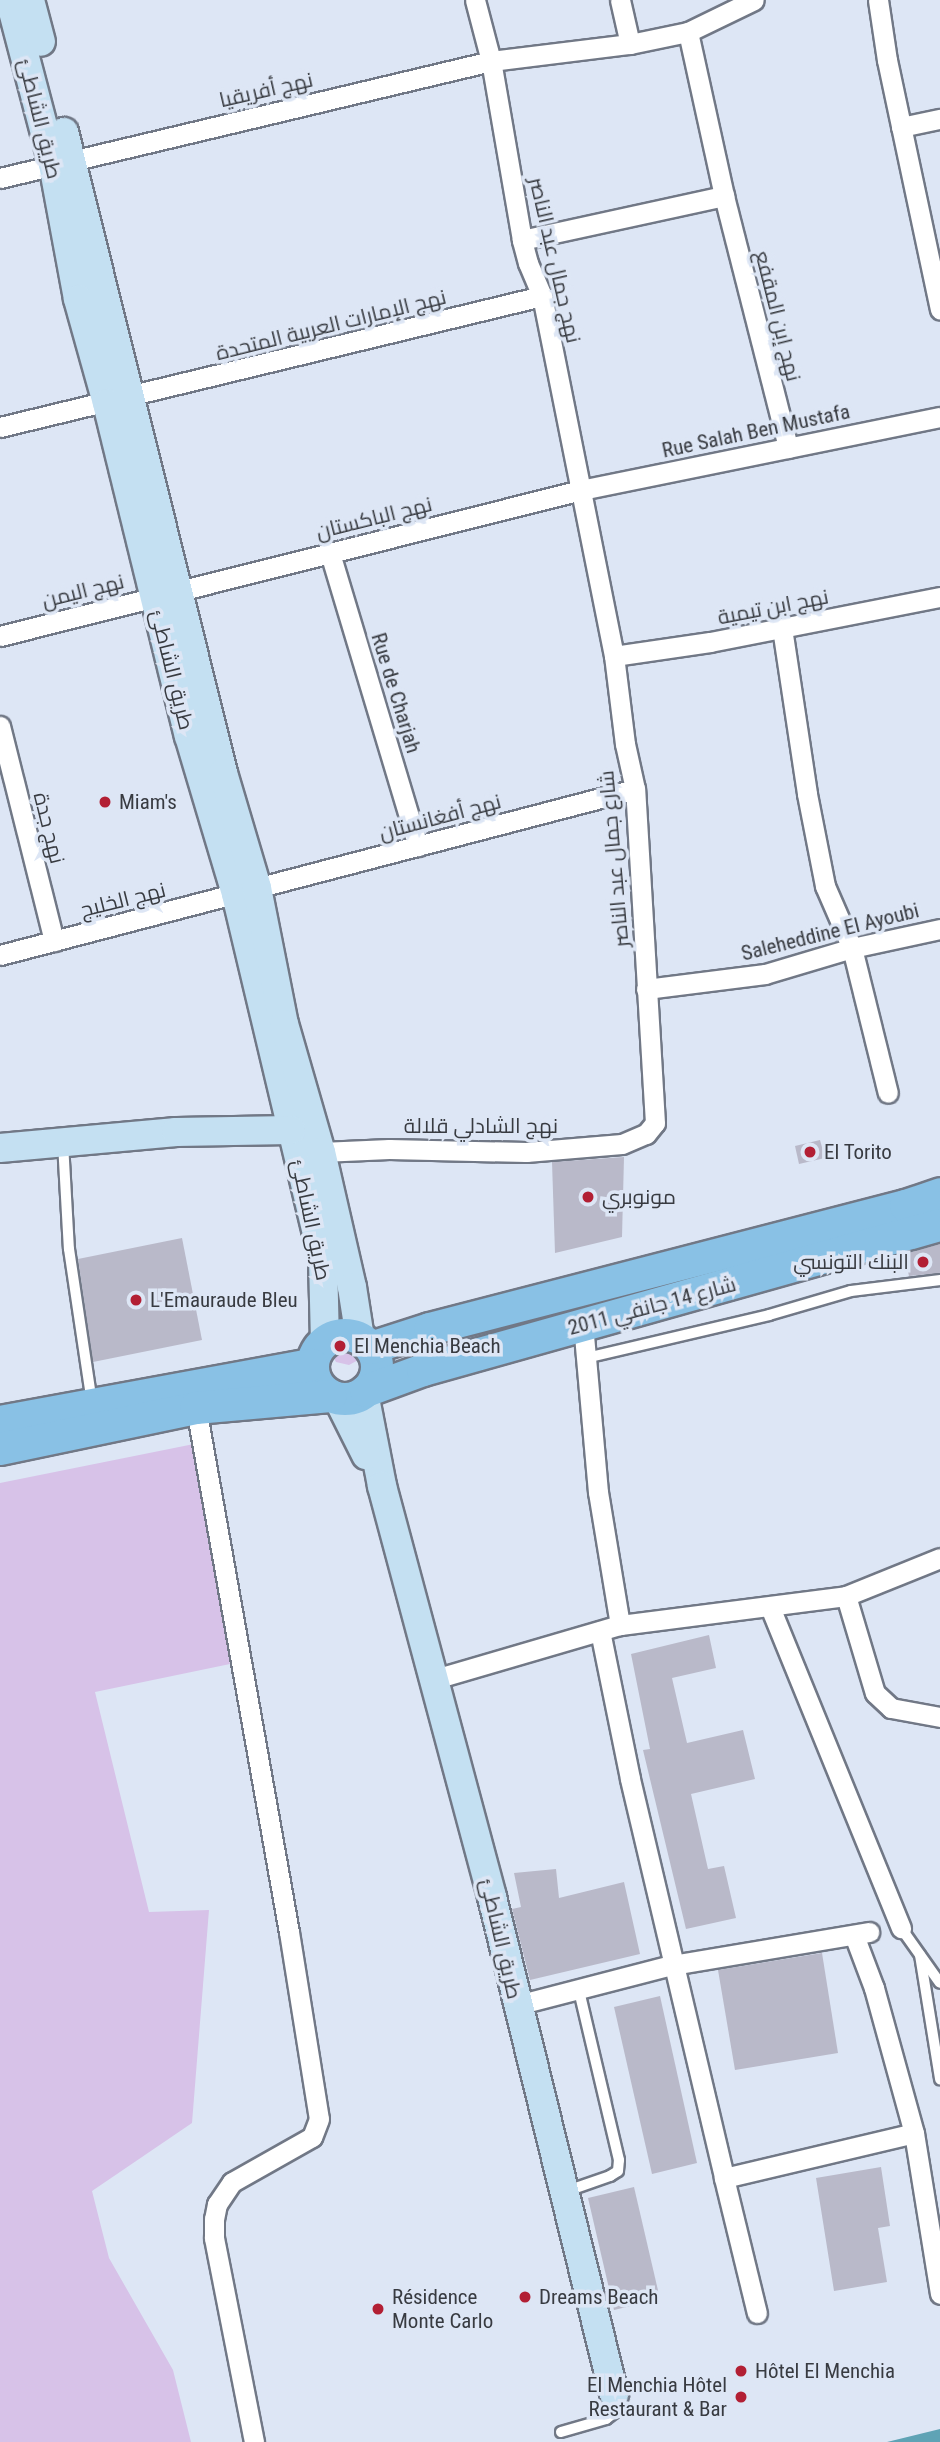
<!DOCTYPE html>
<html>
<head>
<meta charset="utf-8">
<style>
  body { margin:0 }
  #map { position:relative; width:940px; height:2442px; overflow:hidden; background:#dde6f5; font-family:"Roboto Condensed",Cairo,sans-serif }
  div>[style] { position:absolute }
  .green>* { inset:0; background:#d7c2e8 }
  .water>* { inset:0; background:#5fa3b5 }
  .building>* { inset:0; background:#b9b9c9 }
  .roads { filter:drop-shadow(2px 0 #717886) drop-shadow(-2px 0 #717886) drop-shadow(0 2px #717886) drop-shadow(0 -2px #717886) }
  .lane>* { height:10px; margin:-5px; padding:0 5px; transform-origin:5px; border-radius:5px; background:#fff }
  .street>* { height:19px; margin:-9.5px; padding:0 9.5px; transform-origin:9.5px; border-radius:9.5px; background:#fff }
  .secondary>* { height:28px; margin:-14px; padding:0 14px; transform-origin:14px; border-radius:14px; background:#c4e0f2 }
  .primary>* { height:32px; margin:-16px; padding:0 16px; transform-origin:16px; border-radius:16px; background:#89c1e5 }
  .primary>.ring { margin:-16px; padding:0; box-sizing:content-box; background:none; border:32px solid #89c1e5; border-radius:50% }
  .dots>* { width:19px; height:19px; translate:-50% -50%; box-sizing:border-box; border:4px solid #dde6f5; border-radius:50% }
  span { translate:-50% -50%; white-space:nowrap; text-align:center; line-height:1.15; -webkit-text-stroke:7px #dde6f5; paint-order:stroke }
  .street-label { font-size:21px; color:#383b41 }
  .poi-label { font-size:21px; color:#383b41 }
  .left { translate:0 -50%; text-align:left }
  .right { translate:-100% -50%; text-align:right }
</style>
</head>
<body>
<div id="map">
  <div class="green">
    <i style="clip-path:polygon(345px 1329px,362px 1358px,349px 1365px,336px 1362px,329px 1349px,338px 1331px)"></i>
    <i style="clip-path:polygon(194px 1444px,230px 1664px,95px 1692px,149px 1912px,209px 1910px,192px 2123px,92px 2191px,109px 2258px,173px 2370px,191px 2442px,0 2442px,0 1483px)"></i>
  </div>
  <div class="water">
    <i style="clip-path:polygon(940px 2429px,940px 2442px,887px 2442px)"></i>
  </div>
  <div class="building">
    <i style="clip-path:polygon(820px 1140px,825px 1158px,799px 1164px,795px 1146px)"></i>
    <i style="clip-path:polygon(624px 1157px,622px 1237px,555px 1253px,552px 1162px)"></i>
    <i style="clip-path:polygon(182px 1238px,202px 1340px,93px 1362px,78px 1259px)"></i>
    <i style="clip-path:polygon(940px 1244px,940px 1273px,909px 1276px,904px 1254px)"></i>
    <i style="clip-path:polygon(709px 1635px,716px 1668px,672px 1678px,687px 1743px,743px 1730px,755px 1779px,691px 1794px,708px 1869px,724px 1866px,736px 1918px,686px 1929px,643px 1750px,650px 1749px,631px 1654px)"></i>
    <i style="clip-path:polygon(556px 1869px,559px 1898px,624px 1882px,640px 1954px,530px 1980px,512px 1909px,521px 1907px,514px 1873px)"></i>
    <i style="clip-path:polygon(822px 1953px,838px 2053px,735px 2070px,718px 1970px)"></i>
    <i style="clip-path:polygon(660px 1996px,697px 2163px,652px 2174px,614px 2007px)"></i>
    <i style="clip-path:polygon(881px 2167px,890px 2226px,878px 2228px,887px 2282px,834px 2291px,816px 2178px)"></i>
    <i style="clip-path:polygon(634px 2187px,660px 2299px,614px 2310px,588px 2198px)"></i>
  </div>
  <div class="roads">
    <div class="lane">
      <i style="left:63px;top:1143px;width:106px;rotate:86.8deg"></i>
      <i style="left:69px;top:1249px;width:156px;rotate:81.5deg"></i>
      <i style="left:586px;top:1358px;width:188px;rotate:-13.2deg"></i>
      <i style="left:769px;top:1315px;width:85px;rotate:-16.3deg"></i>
      <i style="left:851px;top:1291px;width:90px;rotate:-7deg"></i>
      <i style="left:901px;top:1928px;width:67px;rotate:54.7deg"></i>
      <i style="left:920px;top:1955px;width:126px;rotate:80.8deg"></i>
      <i style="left:567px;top:2191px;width:46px;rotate:-19.2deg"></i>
      <i style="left:610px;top:2176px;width:9px;rotate:-32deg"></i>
      <i style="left:618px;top:2171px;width:11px;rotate:-85deg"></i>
      <i style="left:619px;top:2160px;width:174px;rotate:-103.3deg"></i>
      <i style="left:561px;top:2432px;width:47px;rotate:-16.1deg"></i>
      <i style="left:606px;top:2419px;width:10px;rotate:-37deg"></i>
      <i style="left:614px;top:2413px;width:19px;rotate:-90deg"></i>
    </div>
    <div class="street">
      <i style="left:620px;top:0;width:45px;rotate:77.2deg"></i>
      <i style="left:878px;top:0;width:61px;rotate:81.5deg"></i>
      <i style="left:887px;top:60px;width:255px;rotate:78deg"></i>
      <i style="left:688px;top:32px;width:168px;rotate:77.6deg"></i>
      <i style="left:901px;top:127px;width:40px;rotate:-12deg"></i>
      <i style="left:0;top:178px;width:505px;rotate:-13.4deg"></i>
      <i style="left:491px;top:61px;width:140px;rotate:-7deg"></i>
      <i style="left:630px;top:44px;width:59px;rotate:-11.7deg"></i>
      <i style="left:688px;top:32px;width:73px;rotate:-25.9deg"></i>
      <i style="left:522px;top:240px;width:207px;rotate:-12.3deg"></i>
      <i style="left:724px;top:196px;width:260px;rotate:75.7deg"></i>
      <i style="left:0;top:427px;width:558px;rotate:-13.59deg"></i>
      <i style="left:330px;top:553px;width:306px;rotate:73.3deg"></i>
      <i style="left:782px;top:628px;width:168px;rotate:81.4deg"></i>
      <i style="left:807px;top:794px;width:94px;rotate:78.9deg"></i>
      <i style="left:825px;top:886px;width:68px;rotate:66.5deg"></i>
      <i style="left:852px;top:948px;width:149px;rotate:76.1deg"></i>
      <i style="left:0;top:636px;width:599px;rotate:-14.11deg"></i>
      <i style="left:581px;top:490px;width:366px;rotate:-11.5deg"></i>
      <i style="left:614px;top:656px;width:97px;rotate:-8.3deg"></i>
      <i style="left:710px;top:642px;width:234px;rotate:-11.1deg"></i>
      <i style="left:0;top:726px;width:222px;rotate:75.9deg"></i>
      <i style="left:0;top:955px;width:656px;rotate:-14.65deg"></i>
      <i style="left:646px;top:989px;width:120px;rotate:-7.2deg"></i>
      <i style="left:765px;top:974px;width:91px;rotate:-16.6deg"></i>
      <i style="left:852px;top:948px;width:90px;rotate:-12.2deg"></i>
      <i style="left:321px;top:1152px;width:68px;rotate:-2.5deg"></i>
      <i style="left:389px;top:1149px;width:137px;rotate:1.3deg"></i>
      <i style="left:526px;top:1152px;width:96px;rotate:-4.8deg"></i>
      <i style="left:622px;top:1144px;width:26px;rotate:-23deg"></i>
      <i style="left:646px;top:1134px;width:14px;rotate:-51deg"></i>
      <i style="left:655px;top:1123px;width:335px;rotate:-93.4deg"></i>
      <i style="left:635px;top:789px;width:46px;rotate:-102.5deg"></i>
      <i style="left:625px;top:744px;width:89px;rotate:-97.1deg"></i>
      <i style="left:614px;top:656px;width:367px;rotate:-101.3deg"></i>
      <i style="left:542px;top:296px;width:36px;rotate:-113deg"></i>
      <i style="left:528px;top:263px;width:24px;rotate:-105deg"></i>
      <i style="left:522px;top:240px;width:182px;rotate:-99.8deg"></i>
      <i style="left:491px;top:61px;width:63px;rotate:-104.7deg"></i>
      <i style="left:583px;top:1324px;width:169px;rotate:84.9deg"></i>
      <i style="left:598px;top:1492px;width:135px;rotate:80.6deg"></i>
      <i style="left:196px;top:1408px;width:532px;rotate:79.94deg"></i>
      <i style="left:289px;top:1932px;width:189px;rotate:80.9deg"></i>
      <i style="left:319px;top:2119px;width:19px;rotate:111deg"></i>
      <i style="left:312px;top:2137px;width:92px;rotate:150.6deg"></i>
      <i style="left:232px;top:2182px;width:27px;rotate:124deg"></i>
      <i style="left:217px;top:2204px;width:15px;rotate:101deg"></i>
      <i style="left:214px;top:2219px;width:19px;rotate:90deg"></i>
      <i style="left:214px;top:2238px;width:208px;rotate:78.9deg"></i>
      <i style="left:846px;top:1596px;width:101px;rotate:73.4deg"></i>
      <i style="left:875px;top:1693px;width:22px;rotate:43deg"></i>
      <i style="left:891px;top:1708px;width:50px;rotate:10.4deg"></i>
      <i style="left:770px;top:1607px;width:347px;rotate:67.8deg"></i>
      <i style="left:600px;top:1631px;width:151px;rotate:78.5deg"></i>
      <i style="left:630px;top:1779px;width:410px;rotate:76.7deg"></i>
      <i style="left:724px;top:2178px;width:195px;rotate:-13.3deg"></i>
      <i style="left:435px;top:1679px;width:193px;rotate:-16.3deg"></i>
      <i style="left:620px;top:1625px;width:228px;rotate:-7.3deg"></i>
      <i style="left:846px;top:1596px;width:101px;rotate:-22deg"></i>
      <i style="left:854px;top:1935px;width:57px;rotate:69.3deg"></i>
      <i style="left:874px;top:1988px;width:150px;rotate:74.6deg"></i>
      <i style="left:914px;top:2133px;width:163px;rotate:80.8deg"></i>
      <i style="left:517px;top:2005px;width:160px;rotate:-14.5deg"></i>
      <i style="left:672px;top:1965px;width:200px;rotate:-9.5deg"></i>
      <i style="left:724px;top:2178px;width:139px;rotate:76.3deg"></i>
    </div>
    <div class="secondary">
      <i style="left:10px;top:0;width:170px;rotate:75.3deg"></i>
      <i style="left:53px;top:164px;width:137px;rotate:79.5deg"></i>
      <i style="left:78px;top:299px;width:108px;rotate:74.4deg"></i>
      <i style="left:107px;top:403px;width:343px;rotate:76.2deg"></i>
      <i style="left:189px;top:736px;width:165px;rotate:73.4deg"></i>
      <i style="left:236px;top:894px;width:376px;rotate:76.6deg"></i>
      <i style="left:323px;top:1260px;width:81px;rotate:88.6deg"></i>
      <i style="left:30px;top:0;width:43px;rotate:75.3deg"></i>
      <i style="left:64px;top:132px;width:660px;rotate:76.07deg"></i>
      <i style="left:223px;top:773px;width:120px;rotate:73.5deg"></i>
      <i style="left:257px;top:888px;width:139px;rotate:78.8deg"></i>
      <i style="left:284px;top:1024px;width:133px;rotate:73.9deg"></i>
      <i style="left:321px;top:1152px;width:139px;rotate:77.1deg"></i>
      <i style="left:352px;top:1287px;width:52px;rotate:81.1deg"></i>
      <i style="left:0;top:1148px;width:177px;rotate:-5.2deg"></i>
      <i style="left:176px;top:1132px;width:115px;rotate:-1deg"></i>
      <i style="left:364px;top:1393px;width:95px;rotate:79deg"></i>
      <i style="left:382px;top:1486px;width:425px;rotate:75deg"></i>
      <i style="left:492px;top:1897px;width:512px;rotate:76.21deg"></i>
      <i style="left:338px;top:1399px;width:63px;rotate:63.4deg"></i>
    </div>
    <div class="primary">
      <i class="ring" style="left:313px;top:1335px;width:32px;height:32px"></i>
      <i style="left:371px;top:1348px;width:62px;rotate:-17.9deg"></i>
      <i style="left:430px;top:1329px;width:492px;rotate:-14.5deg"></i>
      <i style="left:906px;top:1206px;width:36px;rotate:-19deg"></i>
      <i style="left:366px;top:1391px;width:61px;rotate:-20.2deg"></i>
      <i style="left:423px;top:1370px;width:537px;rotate:-15.67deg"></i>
      <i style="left:0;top:1422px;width:317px;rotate:-10.4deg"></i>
      <i style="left:0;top:1449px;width:200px;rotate:-11.8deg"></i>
      <i style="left:196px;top:1408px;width:135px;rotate:-5.1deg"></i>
    </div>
  </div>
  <div class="dots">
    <i style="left:105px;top:802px;background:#b21f34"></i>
    <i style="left:810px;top:1152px;background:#b21f34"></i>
    <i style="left:588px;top:1197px;background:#b21f34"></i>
    <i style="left:923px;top:1262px;background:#b21f34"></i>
    <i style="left:136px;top:1300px;background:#b21f34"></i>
    <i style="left:340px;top:1346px;background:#b21f34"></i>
    <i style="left:525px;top:2297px;background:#b21f34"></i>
    <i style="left:378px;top:2309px;background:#b21f34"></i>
    <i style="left:741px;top:2371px;background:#b21f34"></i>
    <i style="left:741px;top:2397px;background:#b21f34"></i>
  </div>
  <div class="street-label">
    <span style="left:266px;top:90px;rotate:-13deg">نهج أفريقيا</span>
    <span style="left:40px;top:119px;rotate:76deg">طريق الشاطئ</span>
    <span style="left:555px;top:260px;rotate:77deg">نهج جمال عبد الناصر</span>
    <span style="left:778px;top:316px;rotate:76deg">نهج إبن المقفع</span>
    <span style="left:331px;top:325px;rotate:-14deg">نهج الإمارات العربية المتحدة</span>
    <span style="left:756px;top:431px;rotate:-12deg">Rue Salah Ben Mustafa</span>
    <span style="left:374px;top:518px;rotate:-14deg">نهج الباكستان</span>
    <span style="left:83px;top:591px;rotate:-14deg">نهج اليمن</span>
    <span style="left:773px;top:607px;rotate:-11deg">نهج ابن تيمية</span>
    <span style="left:172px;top:670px;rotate:76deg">طريق الشاطئ</span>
    <span style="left:396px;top:693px;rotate:73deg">Rue de Charjah</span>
    <span style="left:440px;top:817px;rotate:-15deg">نهج أفغانستان</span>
    <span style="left:49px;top:828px;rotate:76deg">نهج جدة</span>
    <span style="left:614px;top:859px;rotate:-95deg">شارع جمال عبد الناصر</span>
    <span style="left:123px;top:900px;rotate:-14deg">نهج الخليج</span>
    <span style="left:830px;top:932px;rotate:-14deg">Saleheddine El Ayoubi</span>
    <span style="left:481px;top:1126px">نهج الشادلي قلالة</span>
    <span style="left:311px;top:1220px;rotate:78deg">طريق الشاطئ</span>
    <span style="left:652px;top:1306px;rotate:-15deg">شارع 14 جانفي 2011</span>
    <span style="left:501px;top:1939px;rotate:77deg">طريق الشاطئ</span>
  </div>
  <div class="poi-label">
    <span class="left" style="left:119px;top:802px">Miam's</span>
    <span class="left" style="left:824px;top:1152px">El Torito</span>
    <span class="left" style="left:602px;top:1197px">مونوبري</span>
    <span class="right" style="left:909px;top:1262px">البنك التونسي</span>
    <span class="left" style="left:150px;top:1300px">L'Emauraude Bleu</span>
    <span class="left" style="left:354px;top:1346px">El Menchia Beach</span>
    <span class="left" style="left:392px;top:2309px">Résidence<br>Monte Carlo</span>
    <span class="left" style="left:539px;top:2297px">Dreams Beach</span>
    <span class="left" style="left:755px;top:2371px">Hôtel El Menchia</span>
    <span class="right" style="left:727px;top:2397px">El Menchia Hôtel<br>Restaurant &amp; Bar</span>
  </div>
</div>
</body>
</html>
